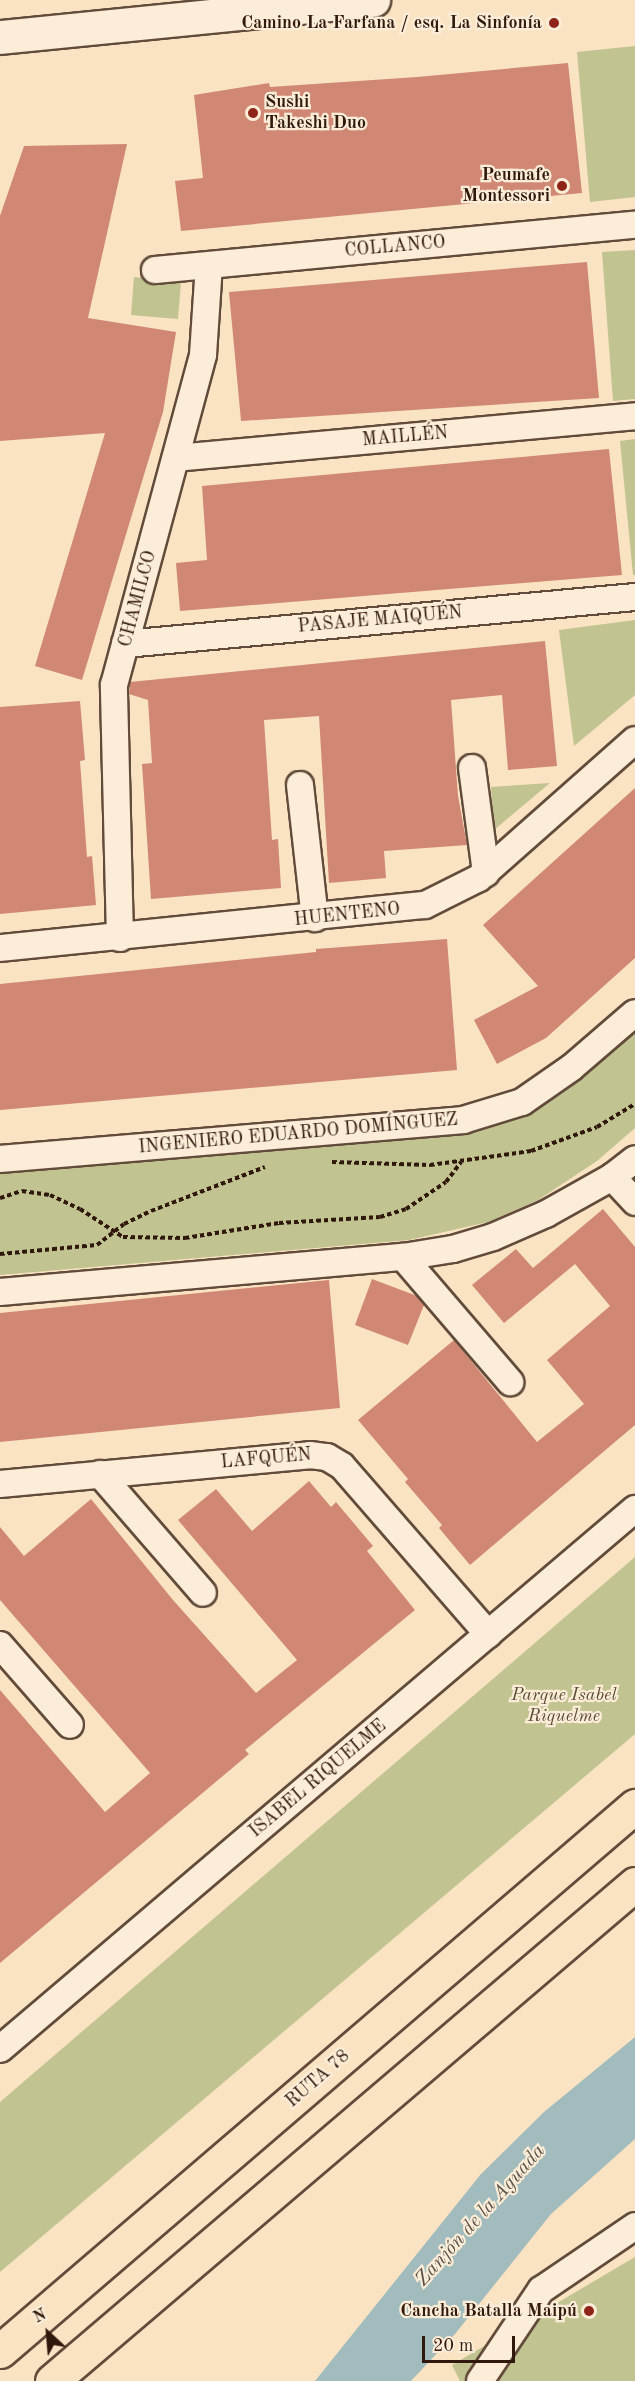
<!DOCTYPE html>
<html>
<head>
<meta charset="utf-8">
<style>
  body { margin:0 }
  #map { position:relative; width:635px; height:2381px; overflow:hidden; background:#f9e3c2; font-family:"Old Standard TT",serif }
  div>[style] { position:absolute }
  .green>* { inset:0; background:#c1c390 }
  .water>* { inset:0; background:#a2bbbd }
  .building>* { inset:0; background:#d08874 }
  .path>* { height:4px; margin-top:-2px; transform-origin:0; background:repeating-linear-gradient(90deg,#30180c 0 4.5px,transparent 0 7.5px) }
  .roads { filter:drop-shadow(2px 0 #624b3a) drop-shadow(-2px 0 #624b3a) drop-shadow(0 2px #624b3a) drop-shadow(0 -2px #624b3a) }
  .street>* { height:26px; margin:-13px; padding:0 13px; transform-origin:13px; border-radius:13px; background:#fbedd7 }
  .secondary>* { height:33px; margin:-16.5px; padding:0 16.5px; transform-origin:16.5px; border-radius:16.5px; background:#fbedd7 }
  .highway>* { height:33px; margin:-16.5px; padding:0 16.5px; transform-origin:16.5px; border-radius:16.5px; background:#f9e3c2 }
  .dots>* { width:16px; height:16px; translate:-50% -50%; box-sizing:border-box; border:3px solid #fbedd7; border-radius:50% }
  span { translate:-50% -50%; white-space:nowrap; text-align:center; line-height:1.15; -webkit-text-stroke:4.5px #fbedd7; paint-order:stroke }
  .poi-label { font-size:18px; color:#30180c; font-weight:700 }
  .right { translate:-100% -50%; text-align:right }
  .left { translate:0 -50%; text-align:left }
  .street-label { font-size:18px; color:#30180c }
  .park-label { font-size:18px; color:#5c4b34; font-style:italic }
  .water-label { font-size:20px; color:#58514a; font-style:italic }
  .north { position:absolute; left:18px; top:2303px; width:60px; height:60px; -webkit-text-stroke:4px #fbedd7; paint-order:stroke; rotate:334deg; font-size:16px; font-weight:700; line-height:24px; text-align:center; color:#30180c }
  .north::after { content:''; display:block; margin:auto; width:21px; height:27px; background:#30180c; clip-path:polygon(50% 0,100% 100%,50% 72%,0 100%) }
  .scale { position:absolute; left:422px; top:2336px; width:93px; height:27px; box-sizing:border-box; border:3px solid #30180c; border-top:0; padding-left:8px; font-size:18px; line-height:21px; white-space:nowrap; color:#30180c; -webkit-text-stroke:4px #fbedd7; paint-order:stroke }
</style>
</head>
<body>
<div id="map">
  <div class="green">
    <i style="clip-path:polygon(635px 46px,635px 197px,590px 202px,577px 52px)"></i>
    <i style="clip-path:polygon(635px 250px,635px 399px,613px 401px,602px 252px)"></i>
    <i style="clip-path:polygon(134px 277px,181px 282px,178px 319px,131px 315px)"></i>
    <i style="clip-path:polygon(635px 439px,635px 575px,633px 575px,620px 441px)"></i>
    <i style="clip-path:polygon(635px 620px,635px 695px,574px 746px,559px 630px)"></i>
    <i style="clip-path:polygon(550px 783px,494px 830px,491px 787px)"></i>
    <i style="clip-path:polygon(635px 1030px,635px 1128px,597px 1161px,538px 1200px,488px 1222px,409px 1240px,0 1275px,0 1174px,467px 1135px,528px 1115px,580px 1079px)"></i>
    <i style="clip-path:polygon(635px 1557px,635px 1734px,0 2272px,0 2102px)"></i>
    <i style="clip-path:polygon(635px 2257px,635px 2381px,460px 2381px,452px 2365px)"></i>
  </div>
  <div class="water">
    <i style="clip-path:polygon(635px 2037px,635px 2139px,551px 2214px,455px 2334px,411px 2381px,315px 2381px,481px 2174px,544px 2112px)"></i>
  </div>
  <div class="building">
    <i style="clip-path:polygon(568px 63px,582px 193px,181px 231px,175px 181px,203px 178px,194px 95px,269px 83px,270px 87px,417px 77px)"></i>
    <i style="clip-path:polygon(127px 144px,88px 318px,176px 332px,163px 412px,82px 680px,35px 666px,105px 433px,0 441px,0 216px,24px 146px)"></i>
    <i style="clip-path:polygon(587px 262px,599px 398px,241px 421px,229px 292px)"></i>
    <i style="clip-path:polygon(609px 449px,622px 575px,180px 611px,176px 563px,207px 560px,202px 486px)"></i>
    <i style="clip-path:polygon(545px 641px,557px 766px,508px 770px,502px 695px,451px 700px,458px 796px,467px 845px,384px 851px,386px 878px,329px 883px,319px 716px,264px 720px,272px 840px,278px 839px,281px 888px,151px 899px,142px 764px,152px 763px,148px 700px,129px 694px,130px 682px)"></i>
    <i style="clip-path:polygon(80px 701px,85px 760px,80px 761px,87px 857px,92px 856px,96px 905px,0 914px,0 707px)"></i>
    <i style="clip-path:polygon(635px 788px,635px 958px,546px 1038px,497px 1064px,474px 1020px,538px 986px,483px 925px)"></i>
    <i style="clip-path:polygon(447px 939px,457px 1070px,0 1110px,0 984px,316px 952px,316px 949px)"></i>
    <i style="clip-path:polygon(603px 1209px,635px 1247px,635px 1425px,470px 1565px,439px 1528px,442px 1525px,405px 1482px,408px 1479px,358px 1420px,454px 1340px,537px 1442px,584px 1404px,547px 1360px,610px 1306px,575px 1264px,504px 1323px,472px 1285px,516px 1249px,533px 1268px)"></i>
    <i style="clip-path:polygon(372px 1279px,417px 1296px,424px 1305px,408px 1345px,355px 1325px)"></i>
    <i style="clip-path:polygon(329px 1280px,340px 1408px,0 1442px,0 1313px)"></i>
    <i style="clip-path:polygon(309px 1481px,331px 1507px,336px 1502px,373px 1546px,367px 1551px,415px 1610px,245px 1750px,249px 1754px,0 1963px,0 1690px,105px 1812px,150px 1773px,0 1600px,0 1527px,24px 1556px,91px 1499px,173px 1600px,256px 1693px,297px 1660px,178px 1520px,216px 1489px,252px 1531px)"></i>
  </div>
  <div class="path">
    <i style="left:332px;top:1162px;width:98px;rotate:1.8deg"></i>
    <i style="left:430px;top:1165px;width:102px;rotate:-7.9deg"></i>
    <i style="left:531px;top:1151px;width:70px;rotate:-20deg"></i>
    <i style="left:597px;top:1127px;width:44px;rotate:-31.2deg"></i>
    <i style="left:0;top:1198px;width:23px;rotate:-18deg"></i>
    <i style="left:22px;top:1191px;width:28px;rotate:8deg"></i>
    <i style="left:50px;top:1195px;width:33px;rotate:25deg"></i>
    <i style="left:80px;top:1209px;width:51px;rotate:33.1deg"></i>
    <i style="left:123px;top:1237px;width:62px;rotate:0.9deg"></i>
    <i style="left:185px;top:1238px;width:95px;rotate:-9.1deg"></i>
    <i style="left:279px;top:1223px;width:101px;rotate:-3.4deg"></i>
    <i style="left:380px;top:1217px;width:27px;rotate:-17deg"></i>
    <i style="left:406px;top:1209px;width:48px;rotate:-34deg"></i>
    <i style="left:446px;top:1182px;width:25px;rotate:-53deg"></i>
    <i style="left:0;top:1254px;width:97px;rotate:-5.3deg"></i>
    <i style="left:97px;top:1245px;width:34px;rotate:-38deg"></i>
    <i style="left:124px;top:1224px;width:30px;rotate:-26deg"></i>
    <i style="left:151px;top:1211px;width:122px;rotate:-21.1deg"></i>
  </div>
  <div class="roads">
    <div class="street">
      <i style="left:155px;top:270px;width:482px;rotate:-5.4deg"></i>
      <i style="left:176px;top:458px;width:461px;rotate:-5.2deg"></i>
      <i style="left:125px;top:644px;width:512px;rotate:-5.27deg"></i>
      <i style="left:472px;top:768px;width:106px;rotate:82.4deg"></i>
      <i style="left:300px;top:785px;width:134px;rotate:83.6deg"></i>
      <i style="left:120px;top:938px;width:253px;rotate:-91.4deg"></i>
      <i style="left:114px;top:685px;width:342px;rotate:-74.9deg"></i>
      <i style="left:203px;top:355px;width:90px;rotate:-86.2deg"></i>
      <i style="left:0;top:948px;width:427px;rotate:-5.8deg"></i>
      <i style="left:425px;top:905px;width:60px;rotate:-26.6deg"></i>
      <i style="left:479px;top:878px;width:208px;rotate:-41.5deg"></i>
      <i style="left:0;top:1159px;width:465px;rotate:-4.8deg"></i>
      <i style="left:463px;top:1120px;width:62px;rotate:-17deg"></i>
      <i style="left:522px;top:1102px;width:60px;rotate:-34.8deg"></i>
      <i style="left:571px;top:1068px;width:84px;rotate:-40.7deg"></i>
      <i style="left:612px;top:1177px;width:34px;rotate:47deg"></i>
      <i style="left:403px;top:1257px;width:165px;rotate:49.4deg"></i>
      <i style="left:0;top:1292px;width:405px;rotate:-5deg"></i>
      <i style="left:403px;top:1257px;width:51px;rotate:-9.1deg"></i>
      <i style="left:453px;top:1249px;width:42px;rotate:-16.7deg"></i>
      <i style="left:493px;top:1237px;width:58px;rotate:-23.5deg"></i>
      <i style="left:546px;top:1214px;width:76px;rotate:-29.3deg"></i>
      <i style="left:612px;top:1177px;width:29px;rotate:-38deg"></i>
      <i style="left:100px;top:1474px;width:157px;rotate:49.1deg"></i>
      <i style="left:0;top:1484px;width:311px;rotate:-5.3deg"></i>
      <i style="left:310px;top:1455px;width:17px;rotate:7deg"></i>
      <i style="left:327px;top:1457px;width:17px;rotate:31deg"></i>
      <i style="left:342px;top:1466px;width:223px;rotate:49deg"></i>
      <i style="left:0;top:1645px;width:106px;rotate:48.8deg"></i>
      <i style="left:0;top:2049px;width:834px;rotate:-40.38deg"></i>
      <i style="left:480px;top:2381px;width:110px;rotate:-56.2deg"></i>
      <i style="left:541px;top:2290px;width:114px;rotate:-34.2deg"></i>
    </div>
    <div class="secondary">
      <i style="left:0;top:37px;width:375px;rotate:-5.7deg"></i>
    </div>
    <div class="highway">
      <i style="left:0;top:2351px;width:837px;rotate:-40.64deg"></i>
      <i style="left:52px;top:2381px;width:766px;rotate:-40.45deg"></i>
    </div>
  </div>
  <div class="dots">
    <i style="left:554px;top:23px;background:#8f2418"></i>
    <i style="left:253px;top:113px;background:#8f2418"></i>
    <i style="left:562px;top:186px;background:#8f2418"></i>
    <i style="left:589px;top:2311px;background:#8f2418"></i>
  </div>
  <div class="poi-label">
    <span class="right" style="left:542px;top:23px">Camino La Farfana / esq. La Sinfonía</span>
    <span class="left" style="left:265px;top:113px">Sushi<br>Takeshi Duo</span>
    <span class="right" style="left:550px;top:186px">Peumafe<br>Montessori</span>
    <span class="right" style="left:577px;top:2311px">Cancha Batalla Maipú</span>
  </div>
  <div class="street-label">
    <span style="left:395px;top:247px;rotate:-5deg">COLLANCO</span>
    <span style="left:405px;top:437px;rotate:-5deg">MAILLÉN</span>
    <span style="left:138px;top:599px;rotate:-75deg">CHAMILCO</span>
    <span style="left:380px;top:620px;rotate:-5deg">PASAJE MAIQUÉN</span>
    <span style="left:347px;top:915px;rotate:-6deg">HUENTENO</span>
    <span style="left:298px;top:1134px;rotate:-5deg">INGENIERO EDUARDO DOMÍNGUEZ</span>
    <span style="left:266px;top:1459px;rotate:-5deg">LAFQUÉN</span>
    <span style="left:318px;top:1779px;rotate:-40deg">ISABEL RIQUELME</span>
    <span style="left:318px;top:2079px;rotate:-41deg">RUTA 78</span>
  </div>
  <div class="park-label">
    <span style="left:564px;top:1706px">Parque Isabel<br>Riquelme</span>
  </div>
  <div class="water-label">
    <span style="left:481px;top:2216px;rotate:-48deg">Zanjón de la Aguada</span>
  </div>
  <div class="north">N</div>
  <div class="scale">20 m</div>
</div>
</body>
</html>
